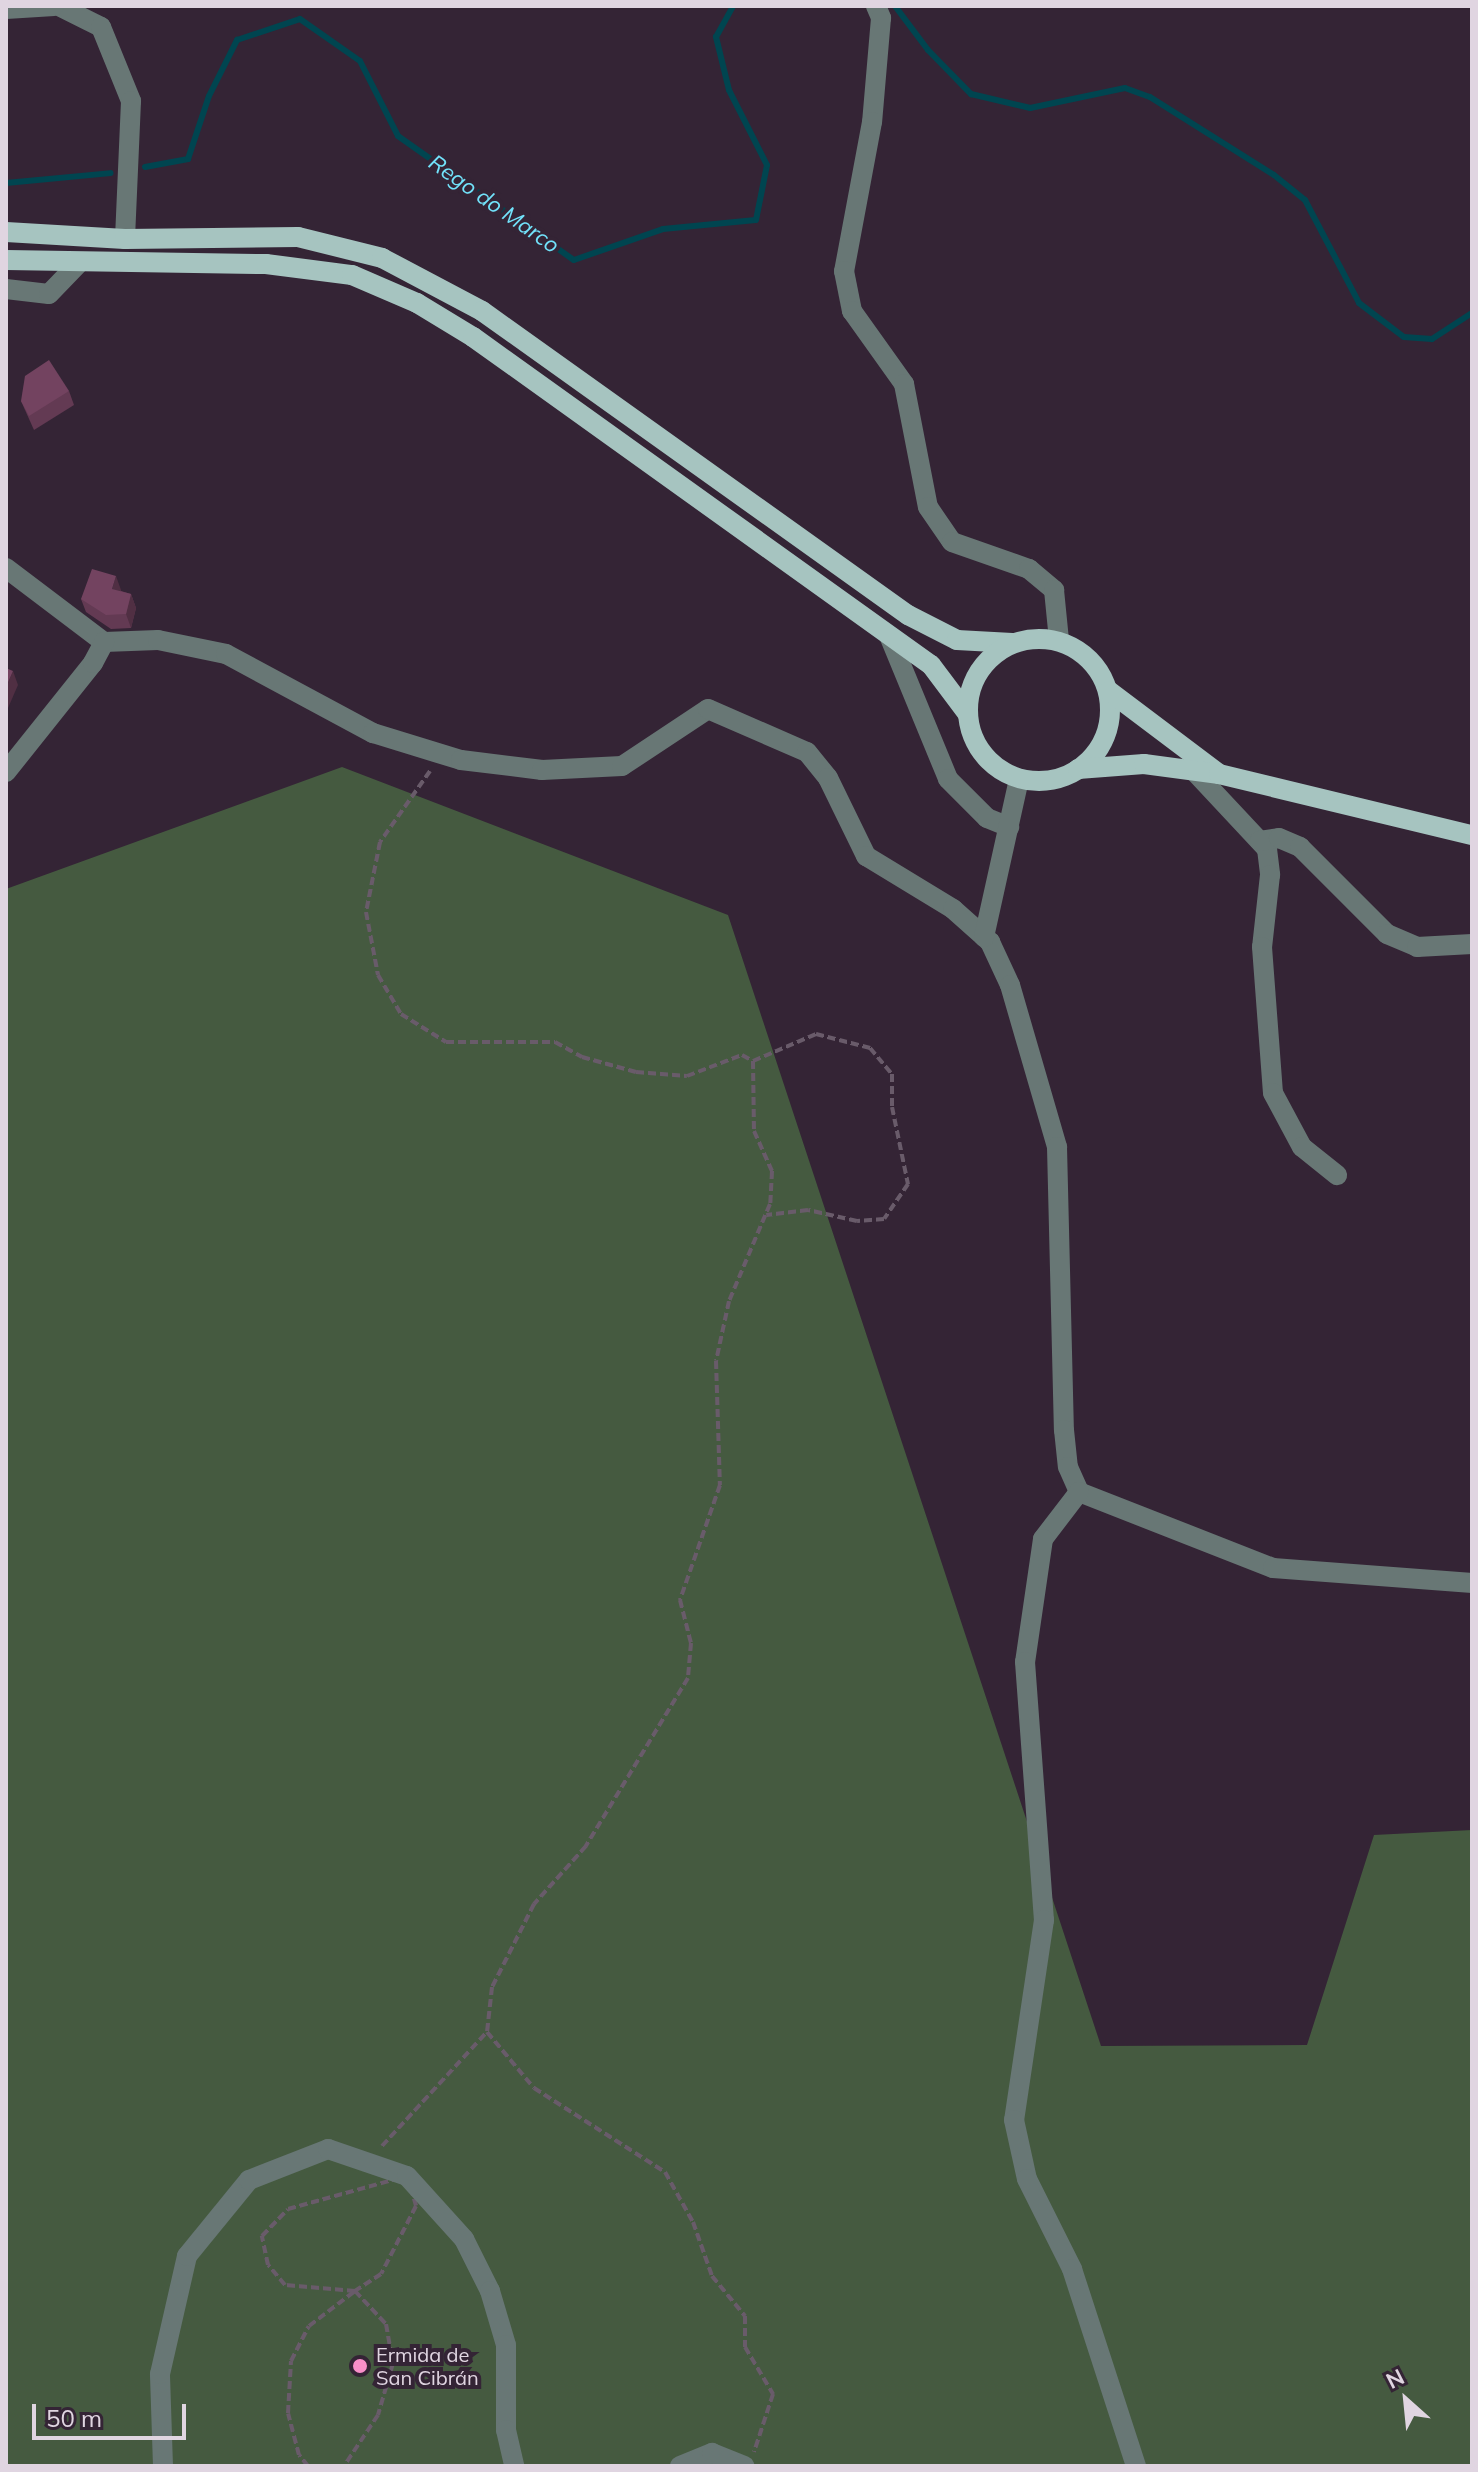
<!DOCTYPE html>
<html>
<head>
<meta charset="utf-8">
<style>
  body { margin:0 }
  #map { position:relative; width:1478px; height:2472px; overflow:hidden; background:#342435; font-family:Mulish,sans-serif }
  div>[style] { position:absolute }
  .green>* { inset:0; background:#455a40 }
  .stream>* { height:6px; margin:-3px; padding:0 3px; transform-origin:3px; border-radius:3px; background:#004550 }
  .path>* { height:4px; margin-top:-2px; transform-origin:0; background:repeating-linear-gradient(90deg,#695b6a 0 8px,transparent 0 12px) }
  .minor>* { height:20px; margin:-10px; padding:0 10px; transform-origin:10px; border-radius:10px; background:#687775 }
  .major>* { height:20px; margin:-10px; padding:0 10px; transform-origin:10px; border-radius:10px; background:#a6c4c0 }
  .major>.ring { margin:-10px; padding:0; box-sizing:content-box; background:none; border:20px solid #a6c4c0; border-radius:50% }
  .wall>* { inset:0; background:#633a53 }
  .shaded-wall>* { inset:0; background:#502f43 }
  .building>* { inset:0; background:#734360 }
  .dots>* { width:22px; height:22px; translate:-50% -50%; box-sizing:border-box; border:4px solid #342435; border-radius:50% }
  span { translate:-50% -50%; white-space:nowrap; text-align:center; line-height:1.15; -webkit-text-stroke:8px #342435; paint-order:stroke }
  .poi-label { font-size:20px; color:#e0d5e1 }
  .left { translate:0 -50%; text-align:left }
  .water-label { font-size:22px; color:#72e3fb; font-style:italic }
  .frame { position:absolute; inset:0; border:8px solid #e0d5e1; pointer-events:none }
  .north { position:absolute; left:1366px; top:2360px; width:80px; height:80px; -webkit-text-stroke:6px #342435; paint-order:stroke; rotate:333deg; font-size:22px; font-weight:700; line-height:32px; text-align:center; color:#e0d5e1 }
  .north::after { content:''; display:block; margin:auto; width:28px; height:36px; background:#e0d5e1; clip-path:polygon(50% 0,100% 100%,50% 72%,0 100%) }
  .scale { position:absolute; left:32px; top:2404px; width:154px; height:36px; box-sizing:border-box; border:4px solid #e0d5e1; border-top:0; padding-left:10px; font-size:24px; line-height:28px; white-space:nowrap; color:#e0d5e1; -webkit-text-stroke:6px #342435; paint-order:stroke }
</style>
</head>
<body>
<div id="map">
  <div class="green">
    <i style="clip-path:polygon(342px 767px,728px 915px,1101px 2046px,1307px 2045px,1374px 1835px,1472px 1830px,1472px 2466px,6px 2466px,6px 889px)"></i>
  </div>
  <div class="stream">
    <i style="left:895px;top:6px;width:55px;rotate:53.1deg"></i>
    <i style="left:928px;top:50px;width:62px;rotate:45.7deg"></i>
    <i style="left:971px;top:94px;width:61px;rotate:13.3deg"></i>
    <i style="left:1030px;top:108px;width:97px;rotate:-11.9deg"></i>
    <i style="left:1125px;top:88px;width:27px;rotate:20deg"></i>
    <i style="left:1150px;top:97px;width:146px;rotate:32.2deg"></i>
    <i style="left:1274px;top:175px;width:40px;rotate:39deg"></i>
    <i style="left:1305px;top:200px;width:116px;rotate:62.3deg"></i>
    <i style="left:1359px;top:303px;width:56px;rotate:37.1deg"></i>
    <i style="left:1404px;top:337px;width:28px;rotate:4deg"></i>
    <i style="left:1432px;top:339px;width:48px;rotate:-33deg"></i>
    <i style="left:145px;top:167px;width:44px;rotate:-10.5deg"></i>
    <i style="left:188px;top:159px;width:66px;rotate:-71.6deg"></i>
    <i style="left:209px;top:96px;width:63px;rotate:-63.4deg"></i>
    <i style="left:237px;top:40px;width:66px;rotate:-18.4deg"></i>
    <i style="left:300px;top:19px;width:73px;rotate:35deg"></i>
    <i style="left:360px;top:61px;width:84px;rotate:63.1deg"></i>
    <i style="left:398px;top:136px;width:215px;rotate:35.2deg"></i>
    <i style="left:574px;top:260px;width:94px;rotate:-19.2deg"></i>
    <i style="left:663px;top:229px;width:93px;rotate:-5.5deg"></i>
    <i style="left:756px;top:220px;width:56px;rotate:-78.7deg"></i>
    <i style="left:767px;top:165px;width:84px;rotate:-116.9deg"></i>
    <i style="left:729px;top:90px;width:55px;rotate:-103.8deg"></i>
    <i style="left:716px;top:37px;width:35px;rotate:-61deg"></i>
    <i style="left:6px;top:183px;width:105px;rotate:-5.4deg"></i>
  </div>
  <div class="path">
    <i style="left:430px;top:771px;width:87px;rotate:125.2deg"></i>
    <i style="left:380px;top:842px;width:71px;rotate:101.3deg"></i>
    <i style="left:366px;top:912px;width:64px;rotate:79.2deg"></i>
    <i style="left:378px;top:975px;width:45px;rotate:59.5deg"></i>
    <i style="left:401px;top:1014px;width:53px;rotate:31.9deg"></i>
    <i style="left:446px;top:1042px;width:109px"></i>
    <i style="left:555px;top:1042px;width:31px;rotate:29deg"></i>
    <i style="left:582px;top:1057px;width:56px;rotate:15.5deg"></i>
    <i style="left:636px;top:1072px;width:51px;rotate:4.5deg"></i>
    <i style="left:687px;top:1076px;width:59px;rotate:-20.9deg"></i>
    <i style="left:742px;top:1055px;width:13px;rotate:29deg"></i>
    <i style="left:753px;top:1061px;width:70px;rotate:89.2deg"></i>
    <i style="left:754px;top:1131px;width:44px;rotate:65.8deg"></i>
    <i style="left:772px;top:1171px;width:33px;rotate:93deg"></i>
    <i style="left:770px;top:1204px;width:105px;rotate:112.9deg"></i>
    <i style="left:729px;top:1301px;width:61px;rotate:102.2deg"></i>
    <i style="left:716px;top:1361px;width:124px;rotate:88.2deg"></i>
    <i style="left:720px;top:1485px;width:122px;rotate:109.2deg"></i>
    <i style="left:680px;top:1600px;width:44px;rotate:75.7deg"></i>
    <i style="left:691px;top:1643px;width:35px;rotate:95deg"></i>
    <i style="left:688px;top:1678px;width:197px;rotate:121.3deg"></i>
    <i style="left:586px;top:1846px;width:78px;rotate:131.9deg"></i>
    <i style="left:534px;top:1904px;width:93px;rotate:116.8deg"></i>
    <i style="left:492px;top:1987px;width:45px;rotate:96.3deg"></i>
    <i style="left:487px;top:2032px;width:73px;rotate:50deg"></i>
    <i style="left:534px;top:2088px;width:156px;rotate:32.7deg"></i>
    <i style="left:665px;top:2172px;width:57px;rotate:60.8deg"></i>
    <i style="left:693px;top:2222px;width:57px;rotate:70.6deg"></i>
    <i style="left:712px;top:2276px;width:52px;rotate:50.5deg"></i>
    <i style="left:745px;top:2316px;width:31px;rotate:90deg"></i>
    <i style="left:745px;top:2347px;width:55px;rotate:59.2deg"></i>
    <i style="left:773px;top:2394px;width:61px;rotate:108.1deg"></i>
    <i style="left:753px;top:1061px;width:69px;rotate:-23.2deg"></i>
    <i style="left:816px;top:1034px;width:56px;rotate:14.5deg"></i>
    <i style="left:870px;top:1048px;width:34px;rotate:50deg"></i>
    <i style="left:892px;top:1074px;width:33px;rotate:90deg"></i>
    <i style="left:892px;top:1107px;width:79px;rotate:78.3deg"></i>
    <i style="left:908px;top:1184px;width:42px;rotate:124.4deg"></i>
    <i style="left:884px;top:1219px;width:27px;rotate:176deg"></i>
    <i style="left:857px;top:1221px;width:50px;rotate:-167.3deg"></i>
    <i style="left:808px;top:1210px;width:42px;rotate:173.2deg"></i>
    <i style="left:382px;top:2146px;width:155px;rotate:-47.4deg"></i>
    <i style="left:407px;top:2176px;width:31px;rotate:73deg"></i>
    <i style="left:416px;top:2206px;width:76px;rotate:117.2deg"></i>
    <i style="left:381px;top:2274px;width:31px;rotate:147deg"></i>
    <i style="left:355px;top:2291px;width:70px;rotate:-175.1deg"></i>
    <i style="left:285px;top:2285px;width:26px;rotate:-130deg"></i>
    <i style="left:268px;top:2265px;width:30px;rotate:-102deg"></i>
    <i style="left:262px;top:2236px;width:37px;rotate:-46deg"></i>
    <i style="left:288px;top:2209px;width:123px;rotate:-15.5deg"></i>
    <i style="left:308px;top:2466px;width:14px;rotate:-129deg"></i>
    <i style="left:299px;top:2455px;width:43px;rotate:-104.7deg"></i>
    <i style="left:288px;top:2413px;width:52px;rotate:-86.7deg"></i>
    <i style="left:291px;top:2361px;width:39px;rotate:-63deg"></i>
    <i style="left:309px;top:2326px;width:58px;rotate:-37.3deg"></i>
    <i style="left:355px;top:2291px;width:45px;rotate:46.8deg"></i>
    <i style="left:386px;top:2324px;width:40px;rotate:80deg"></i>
    <i style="left:393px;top:2363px;width:54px;rotate:106.1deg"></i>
    <i style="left:378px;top:2415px;width:61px;rotate:123.7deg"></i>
  </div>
  <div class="minor">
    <i style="left:59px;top:6px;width:47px;rotate:26.6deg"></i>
    <i style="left:101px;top:27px;width:80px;rotate:67.9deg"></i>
    <i style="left:131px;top:101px;width:138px;rotate:92.5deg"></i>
    <i style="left:876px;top:6px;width:13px;rotate:67deg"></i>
    <i style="left:881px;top:18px;width:104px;rotate:94.9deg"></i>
    <i style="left:872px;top:122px;width:152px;rotate:100.6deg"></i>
    <i style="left:844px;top:271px;width:41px;rotate:78.7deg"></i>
    <i style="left:852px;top:311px;width:90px;rotate:54.5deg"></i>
    <i style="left:904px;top:384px;width:125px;rotate:79deg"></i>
    <i style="left:928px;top:507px;width:42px;rotate:55.6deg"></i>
    <i style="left:952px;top:542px;width:82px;rotate:19.3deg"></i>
    <i style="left:1029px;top:569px;width:33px;rotate:40deg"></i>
    <i style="left:1054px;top:590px;width:50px;rotate:84.3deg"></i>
    <i style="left:6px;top:9px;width:48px;rotate:-3.6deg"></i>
    <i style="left:6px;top:289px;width:43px;rotate:6.6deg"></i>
    <i style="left:49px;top:294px;width:42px;rotate:-46deg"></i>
    <i style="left:6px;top:568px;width:123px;rotate:37.1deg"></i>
    <i style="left:104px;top:642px;width:54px;rotate:-2.1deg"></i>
    <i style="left:158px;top:640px;width:69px;rotate:11.6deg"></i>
    <i style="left:226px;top:654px;width:167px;rotate:28.3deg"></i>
    <i style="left:373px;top:733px;width:92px;rotate:17.1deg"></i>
    <i style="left:461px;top:760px;width:82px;rotate:7deg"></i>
    <i style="left:542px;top:770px;width:80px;rotate:-2.9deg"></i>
    <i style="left:622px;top:766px;width:103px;rotate:-33.5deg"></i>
    <i style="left:708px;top:709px;width:108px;rotate:23.5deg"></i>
    <i style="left:807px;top:752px;width:33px;rotate:51deg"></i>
    <i style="left:828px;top:778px;width:87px;rotate:64deg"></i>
    <i style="left:866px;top:856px;width:102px;rotate:31.3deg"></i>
    <i style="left:953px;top:909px;width:50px;rotate:41.7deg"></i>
    <i style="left:990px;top:942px;width:47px;rotate:65.1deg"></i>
    <i style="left:1010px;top:985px;width:169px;rotate:73.8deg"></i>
    <i style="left:1057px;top:1147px;width:283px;rotate:88.6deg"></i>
    <i style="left:1064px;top:1430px;width:37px;rotate:84deg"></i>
    <i style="left:1068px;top:1467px;width:27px;rotate:66deg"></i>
    <i style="left:1079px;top:1492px;width:208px;rotate:21.4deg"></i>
    <i style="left:1273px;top:1568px;width:200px;rotate:4.3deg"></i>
    <i style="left:890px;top:638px;width:152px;rotate:67.6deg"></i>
    <i style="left:948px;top:779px;width:55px;rotate:45deg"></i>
    <i style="left:987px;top:818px;width:24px;rotate:22deg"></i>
    <i style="left:1194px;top:771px;width:107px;rotate:46.9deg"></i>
    <i style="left:1267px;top:849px;width:26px;rotate:83deg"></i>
    <i style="left:1270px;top:875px;width:72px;rotate:96.3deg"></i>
    <i style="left:1262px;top:947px;width:146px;rotate:85.7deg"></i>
    <i style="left:1273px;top:1093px;width:61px;rotate:61.8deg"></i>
    <i style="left:1302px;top:1147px;width:45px;rotate:38.7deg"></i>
    <i style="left:6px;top:772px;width:139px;rotate:-51.4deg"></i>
    <i style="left:93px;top:663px;width:24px;rotate:-62deg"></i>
    <i style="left:1260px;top:841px;width:19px;rotate:-9deg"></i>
    <i style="left:1279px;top:838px;width:23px;rotate:23deg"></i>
    <i style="left:1300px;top:847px;width:123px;rotate:45deg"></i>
    <i style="left:1387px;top:934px;width:33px;rotate:23deg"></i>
    <i style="left:1417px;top:947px;width:55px;rotate:-3.1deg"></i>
    <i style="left:984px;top:937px;width:162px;rotate:-77.5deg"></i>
    <i style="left:1079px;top:1492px;width:59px;rotate:127.5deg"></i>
    <i style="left:1043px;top:1539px;width:124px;rotate:98.3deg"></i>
    <i style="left:1025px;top:1662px;width:259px;rotate:85.8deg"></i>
    <i style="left:1044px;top:1920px;width:202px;rotate:98.5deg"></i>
    <i style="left:1014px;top:2120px;width:60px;rotate:77.6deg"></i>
    <i style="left:1027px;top:2179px;width:101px;rotate:63.4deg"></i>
    <i style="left:1072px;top:2269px;width:207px;rotate:72deg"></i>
    <i style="left:163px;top:2466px;width:92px;rotate:-91.9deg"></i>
    <i style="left:160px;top:2374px;width:121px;rotate:-77.1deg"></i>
    <i style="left:187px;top:2256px;width:98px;rotate:-50.8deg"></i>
    <i style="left:249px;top:2180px;width:85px;rotate:-21.4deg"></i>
    <i style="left:328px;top:2149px;width:83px;rotate:18.9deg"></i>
    <i style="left:407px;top:2176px;width:85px;rotate:47.9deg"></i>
    <i style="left:464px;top:2239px;width:58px;rotate:63.4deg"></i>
    <i style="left:490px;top:2291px;width:56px;rotate:73.5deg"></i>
    <i style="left:506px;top:2345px;width:85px;rotate:90deg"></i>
    <i style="left:506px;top:2430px;width:37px;rotate:77deg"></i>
    <i style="left:680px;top:2466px;width:35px;rotate:-22deg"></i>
    <i style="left:712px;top:2453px;width:35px;rotate:22deg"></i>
  </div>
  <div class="major">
    <i style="left:6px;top:232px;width:119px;rotate:3.4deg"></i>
    <i style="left:125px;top:239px;width:173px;rotate:-0.7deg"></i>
    <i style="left:298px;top:237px;width:87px;rotate:14deg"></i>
    <i style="left:382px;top:258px;width:113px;rotate:27.9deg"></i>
    <i style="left:482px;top:311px;width:523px;rotate:35.51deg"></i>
    <i style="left:908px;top:615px;width:55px;rotate:27deg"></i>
    <i style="left:957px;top:640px;width:55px;rotate:3.1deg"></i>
    <i style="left:6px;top:260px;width:260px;rotate:0.9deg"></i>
    <i style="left:266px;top:264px;width:87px;rotate:7.3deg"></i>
    <i style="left:352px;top:275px;width:71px;rotate:23.3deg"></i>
    <i style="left:417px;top:303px;width:66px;rotate:31.3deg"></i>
    <i style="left:473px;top:337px;width:563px;rotate:35.61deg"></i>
    <i style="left:931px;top:665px;width:60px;rotate:53.1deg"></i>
    <i class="ring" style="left:968px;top:639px;width:122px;height:122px"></i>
    <i style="left:1109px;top:691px;width:138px;rotate:37deg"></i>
    <i style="left:1078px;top:769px;width:66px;rotate:-4.3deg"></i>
    <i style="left:1144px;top:764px;width:76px;rotate:7.6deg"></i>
    <i style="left:1219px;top:774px;width:260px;rotate:13.6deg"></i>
  </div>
  <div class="wall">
    <i style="clip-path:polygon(69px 391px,74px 405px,34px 430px,21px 401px)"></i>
    <i style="clip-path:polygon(121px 590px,121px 591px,131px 594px,136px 608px,131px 628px,111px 629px,86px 612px,81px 599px)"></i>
  </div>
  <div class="shaded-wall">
    <i style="clip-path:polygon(116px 576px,121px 590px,117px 603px,112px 589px)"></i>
    <i style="clip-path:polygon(131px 594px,136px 608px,131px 628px,126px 614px)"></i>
    <i style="clip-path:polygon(13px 671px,18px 685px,8px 708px,6px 703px,6px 687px)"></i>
    <i style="clip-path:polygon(6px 857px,8px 871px,6px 878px)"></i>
  </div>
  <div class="building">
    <i style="clip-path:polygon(49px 360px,69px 391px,29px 416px,21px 401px,25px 376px)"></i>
    <i style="clip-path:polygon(92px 569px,116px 576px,112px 589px,131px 594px,126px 614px,106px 615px,81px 599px)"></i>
    <i style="clip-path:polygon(6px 668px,13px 671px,6px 687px)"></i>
  </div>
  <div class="dots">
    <i style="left:360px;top:2366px;background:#f98fc9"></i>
  </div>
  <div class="poi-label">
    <span class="left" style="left:376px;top:2366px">Ermida de<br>San Cibrán</span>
  </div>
  <div class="water-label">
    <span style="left:494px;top:204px;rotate:35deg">Rego do Marco</span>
  </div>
  <div class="frame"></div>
  <div class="north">N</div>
  <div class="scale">50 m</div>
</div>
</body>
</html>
